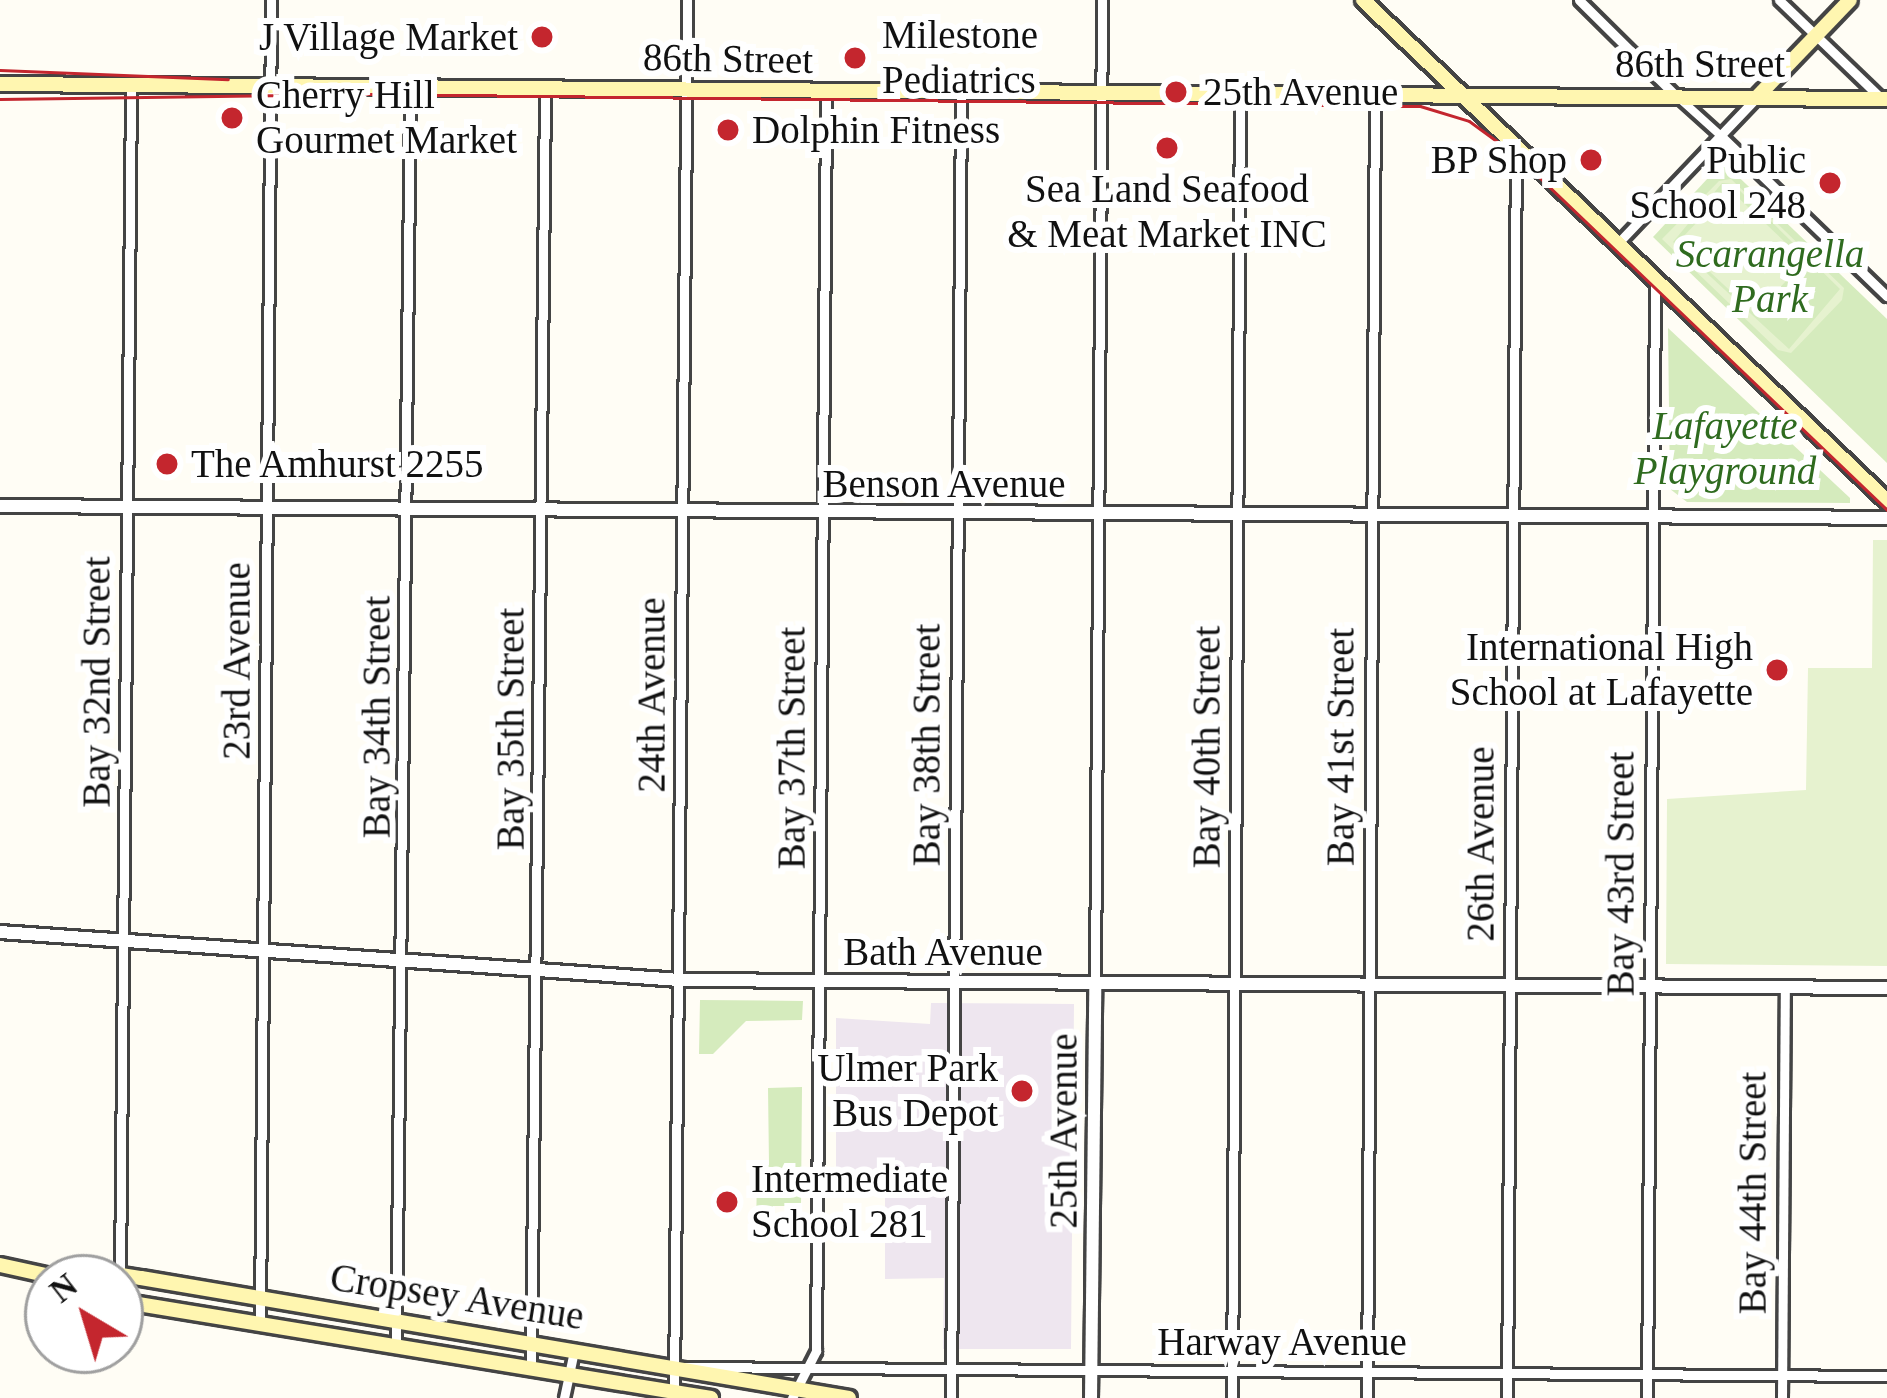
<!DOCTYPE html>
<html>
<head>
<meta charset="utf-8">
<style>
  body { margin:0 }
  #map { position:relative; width:1887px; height:1398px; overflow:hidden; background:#fffdf5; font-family:"Times New Roman",serif }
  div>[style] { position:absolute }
  .industrial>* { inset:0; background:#eee6ef }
  .green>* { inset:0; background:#d5ebbd }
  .pitch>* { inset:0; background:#e6f2cf }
  .roads { filter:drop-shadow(3px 0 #444) drop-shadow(-3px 0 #444) drop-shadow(0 3px #444) drop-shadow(0 -3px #444) }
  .pedestrian>* { height:8px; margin:-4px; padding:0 4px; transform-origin:4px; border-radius:4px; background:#fff }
  .minor>* { height:9px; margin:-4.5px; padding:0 4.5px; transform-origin:4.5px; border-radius:4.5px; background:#fff }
  .tertiary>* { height:12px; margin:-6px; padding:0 6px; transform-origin:6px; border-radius:6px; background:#fff }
  .secondary>* { height:14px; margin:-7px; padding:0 7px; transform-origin:7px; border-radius:7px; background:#fff6b0 }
  .rail>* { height:3px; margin:-1.5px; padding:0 1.5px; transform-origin:1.5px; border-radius:1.5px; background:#c4262e }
  .dots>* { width:33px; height:33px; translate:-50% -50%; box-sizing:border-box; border:6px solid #fff; border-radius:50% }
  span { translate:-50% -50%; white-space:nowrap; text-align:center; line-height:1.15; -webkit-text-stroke:12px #fff; paint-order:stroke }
  .poi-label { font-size:39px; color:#111 }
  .left { translate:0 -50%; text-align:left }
  .right { translate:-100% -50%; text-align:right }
  .street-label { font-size:39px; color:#111 }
  .park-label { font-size:39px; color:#2f6b1f; font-style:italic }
  .north { position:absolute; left:24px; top:1254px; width:120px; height:120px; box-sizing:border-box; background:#fff; border:3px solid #a0a0a0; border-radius:50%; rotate:322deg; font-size:33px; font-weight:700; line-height:48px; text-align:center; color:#111 }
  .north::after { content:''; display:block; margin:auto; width:42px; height:54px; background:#c4262e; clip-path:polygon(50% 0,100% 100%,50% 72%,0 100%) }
</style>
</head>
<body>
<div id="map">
  <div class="industrial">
    <i style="clip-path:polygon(931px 1003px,1074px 1004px,1071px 1349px,943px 1349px,944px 1278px,885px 1279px,885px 1185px,836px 1183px,836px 1018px,930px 1024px)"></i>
  </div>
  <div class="green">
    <i style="clip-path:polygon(1723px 162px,1887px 319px,1887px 463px,1653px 237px)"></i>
    <i style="clip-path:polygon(1668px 328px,1850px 498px,1850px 503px,1687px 502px,1670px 489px)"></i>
    <i style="clip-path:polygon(700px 1000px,803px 1001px,802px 1020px,746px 1021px,713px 1054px,699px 1054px)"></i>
    <i style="clip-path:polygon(802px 1087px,801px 1206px,773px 1206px,772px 1239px,756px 1239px,757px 1166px,769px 1165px,768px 1088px)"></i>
  </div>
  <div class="pitch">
    <i style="clip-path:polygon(evenodd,1731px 179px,1844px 288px,1842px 300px,1791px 353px,1778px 350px,1662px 239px,1719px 181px,1731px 179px,1722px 183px,1733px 184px,1840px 289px,1789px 349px,1673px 242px,1722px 183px)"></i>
    <i style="clip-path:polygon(1729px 189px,1805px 261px,1755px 314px,1678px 242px)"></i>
    <i style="clip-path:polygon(1873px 540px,1887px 540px,1887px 966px,1666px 964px,1667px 799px,1806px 790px,1808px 668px,1872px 668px)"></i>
  </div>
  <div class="roads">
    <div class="pedestrian">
      <i style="left:1679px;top:98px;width:55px;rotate:42.1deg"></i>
    </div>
    <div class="minor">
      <i style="left:1579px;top:0;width:138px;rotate:44.7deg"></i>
      <i style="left:1779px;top:0;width:144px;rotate:43.9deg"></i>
      <i style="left:1720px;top:135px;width:232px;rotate:44deg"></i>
      <i style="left:1618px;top:243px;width:199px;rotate:-46.4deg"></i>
      <i style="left:1095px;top:982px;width:982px;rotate:-89.59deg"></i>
      <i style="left:120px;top:1278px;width:1191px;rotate:-89.47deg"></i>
      <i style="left:260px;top:1321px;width:1321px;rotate:-89.52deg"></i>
      <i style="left:396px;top:1343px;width:1253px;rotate:-89.36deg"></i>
      <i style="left:531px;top:1367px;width:1276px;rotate:-89.37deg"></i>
      <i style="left:683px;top:1367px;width:1204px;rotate:0.43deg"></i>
      <i style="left:674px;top:1391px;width:1391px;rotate:-89.46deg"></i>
      <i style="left:564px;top:1398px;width:48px;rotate:-78deg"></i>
      <i style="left:792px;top:1398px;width:53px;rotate:-62.9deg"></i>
      <i style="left:816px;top:1351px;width:1258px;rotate:-89.54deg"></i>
      <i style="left:951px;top:1398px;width:1305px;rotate:-89.56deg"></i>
      <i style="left:1232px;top:1398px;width:1302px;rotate:-89.65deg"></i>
      <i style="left:1367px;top:1398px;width:1301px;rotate:-89.65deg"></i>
      <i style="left:1507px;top:1398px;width:1252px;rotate:-89.59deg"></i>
      <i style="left:1647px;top:1398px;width:1117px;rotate:-89.59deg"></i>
      <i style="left:1782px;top:1398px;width:411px;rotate:-89.6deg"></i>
    </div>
    <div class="tertiary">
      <i style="left:0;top:506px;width:1887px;rotate:0.36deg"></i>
      <i style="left:0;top:932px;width:682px;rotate:4.04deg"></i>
      <i style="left:680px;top:980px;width:1207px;rotate:0.38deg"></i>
      <i style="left:1091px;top:1398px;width:416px;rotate:-89.4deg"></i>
    </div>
    <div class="secondary">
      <i style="left:1363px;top:0;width:725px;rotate:43.71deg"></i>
      <i style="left:0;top:84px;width:1887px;rotate:0.46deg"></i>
      <i style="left:1757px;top:97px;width:134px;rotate:-46.2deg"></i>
      <i style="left:0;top:1265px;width:60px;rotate:12.4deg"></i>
      <i style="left:55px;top:1276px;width:36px;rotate:-10deg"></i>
      <i style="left:90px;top:1270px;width:52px;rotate:8.9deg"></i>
      <i style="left:141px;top:1278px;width:718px;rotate:9.62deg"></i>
      <i style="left:120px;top:1301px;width:599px;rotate:9.32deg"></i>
    </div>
  </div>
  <div class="rail">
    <i style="left:0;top:70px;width:228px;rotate:2.3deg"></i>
    <i style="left:0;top:99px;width:363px;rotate:-0.8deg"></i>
    <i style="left:363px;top:94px;width:1057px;rotate:0.65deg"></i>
    <i style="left:1420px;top:106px;width:51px;rotate:17deg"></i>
    <i style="left:1469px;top:121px;width:59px;rotate:36.1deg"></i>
    <i style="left:1517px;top:156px;width:512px;rotate:43.73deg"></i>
  </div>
  <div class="dots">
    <i style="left:542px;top:37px;background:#c4262e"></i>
    <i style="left:855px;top:58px;background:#c4262e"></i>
    <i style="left:1176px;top:92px;background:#c4262e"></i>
    <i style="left:232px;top:118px;background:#c4262e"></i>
    <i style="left:728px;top:130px;background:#c4262e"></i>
    <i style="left:1167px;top:148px;background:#c4262e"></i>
    <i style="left:1591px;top:160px;background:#c4262e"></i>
    <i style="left:1830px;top:183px;background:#c4262e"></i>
    <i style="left:167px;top:464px;background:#c4262e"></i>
    <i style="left:1777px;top:670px;background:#c4262e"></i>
    <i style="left:1022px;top:1091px;background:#c4262e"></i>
    <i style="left:727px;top:1202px;background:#c4262e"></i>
  </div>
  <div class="poi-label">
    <span class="left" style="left:882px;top:58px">Milestone<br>Pediatrics</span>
    <span class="right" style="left:518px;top:37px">J Village Market</span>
    <span class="left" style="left:1203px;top:92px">25th Avenue</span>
    <span class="left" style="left:256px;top:118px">Cherry Hill<br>Gourmet Market</span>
    <span class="left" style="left:752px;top:130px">Dolphin Fitness</span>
    <span class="right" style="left:1567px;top:160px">BP Shop</span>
    <span class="right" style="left:1806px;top:183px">Public<br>School 248</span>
    <span style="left:1167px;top:212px">Sea Land Seafood<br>&amp; Meat Market INC</span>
    <span class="left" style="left:191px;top:464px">The Amhurst 2255</span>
    <span class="right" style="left:1753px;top:670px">International High<br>School at Lafayette</span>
    <span class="right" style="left:998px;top:1091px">Ulmer Park<br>Bus Depot</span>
    <span class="left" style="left:751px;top:1202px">Intermediate<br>School 281</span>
  </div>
  <div class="street-label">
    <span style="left:728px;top:59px;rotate:1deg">86th Street</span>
    <span style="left:1700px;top:64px">86th Street</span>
    <span style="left:944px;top:484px">Benson Avenue</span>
    <span style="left:237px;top:661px;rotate:-90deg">23rd Avenue</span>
    <span style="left:97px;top:682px;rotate:-90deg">Bay 32nd Street</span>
    <span style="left:652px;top:695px;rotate:-90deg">24th Avenue</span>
    <span style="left:377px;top:717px;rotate:-90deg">Bay 34th Street</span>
    <span style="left:511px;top:729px;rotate:-90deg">Bay 35th Street</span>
    <span style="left:927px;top:745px;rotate:-90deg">Bay 38th Street</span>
    <span style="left:1207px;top:747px;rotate:-90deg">Bay 40th Street</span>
    <span style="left:1341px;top:747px;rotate:-90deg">Bay 41st Street</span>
    <span style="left:792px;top:748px;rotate:-90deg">Bay 37th Street</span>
    <span style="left:1481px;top:844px;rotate:-90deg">26th Avenue</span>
    <span style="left:1621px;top:874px;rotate:-90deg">Bay 43rd Street</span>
    <span style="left:943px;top:952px">Bath Avenue</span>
    <span style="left:1064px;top:1131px;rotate:-90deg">25th Avenue</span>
    <span style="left:1753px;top:1193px;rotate:-90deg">Bay 44th Street</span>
    <span style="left:457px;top:1297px;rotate:9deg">Cropsey Avenue</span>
    <span style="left:1282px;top:1342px">Harway Avenue</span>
  </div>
  <div class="park-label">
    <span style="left:1770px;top:277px">Scarangella<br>Park</span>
    <span style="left:1725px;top:449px">Lafayette<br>Playground</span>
  </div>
  <div class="north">N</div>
</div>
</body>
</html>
